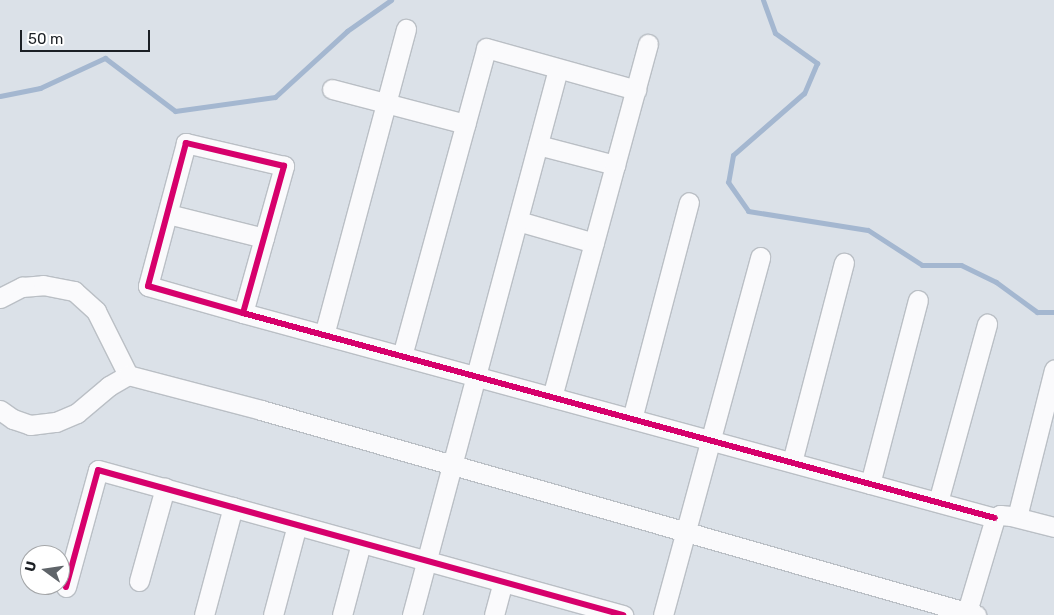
<!DOCTYPE html>
<html>
<head>
<meta charset="utf-8">
<style>
  body { margin:0 }
  #map { position:relative; width:1054px; height:615px; overflow:hidden; background:#dbe1e8; font-family:Rubik,sans-serif }
  div>[style] { position:absolute }
  .stream>* { height:5px; margin:-2.5px; padding:0 2.5px; transform-origin:2.5px; border-radius:2.5px; background:#a4b7d0 }
  .roads { filter:drop-shadow(1px 0 #babfc5) drop-shadow(-1px 0 #babfc5) drop-shadow(0 1px #babfc5) drop-shadow(0 -1px #babfc5) }
  .minor>* { height:19px; margin:-9.5px; padding:0 9.5px; transform-origin:9.5px; border-radius:9.5px; background:#fafafc }
  .cycleway>* { height:6px; margin:-3px; padding:0 3px; transform-origin:3px; border-radius:3px; background:#d6006c }
  span { translate:-50% -50%; white-space:nowrap; text-align:center; line-height:1.15; -webkit-text-stroke:4.5px #fff; paint-order:stroke }
  .north { position:absolute; left:20px; top:545px; width:50px; height:50px; box-sizing:border-box; background:#fff; border:1px solid #a4a6a8; border-radius:50%; rotate:284deg; font-size:14px; font-weight:700; line-height:20px; text-align:center; color:#1c2025 }
  .north::after { content:''; display:block; margin:auto; width:18px; height:22px; background:#5f6469; clip-path:polygon(50% 0,100% 100%,50% 72%,0 100%) }
  .scale { position:absolute; left:20px; top:30px; width:130px; height:22px; box-sizing:border-box; border:2px solid #1c2025; border-top:0; padding-left:6px; font-size:15px; line-height:18px; white-space:nowrap; color:#1c2025; -webkit-text-stroke:4px #fff; paint-order:stroke }
</style>
</head>
<body>
<div id="map">
  <div class="stream">
    <i style="left:763px;top:0;width:35px;rotate:70deg"></i>
    <i style="left:775px;top:33px;width:52px;rotate:35.5deg"></i>
    <i style="left:817px;top:63px;width:33px;rotate:113deg"></i>
    <i style="left:804px;top:93px;width:94px;rotate:138.9deg"></i>
    <i style="left:733px;top:155px;width:27px;rotate:100deg"></i>
    <i style="left:728px;top:182px;width:35px;rotate:55deg"></i>
    <i style="left:748px;top:211px;width:121px;rotate:9deg"></i>
    <i style="left:868px;top:230px;width:64px;rotate:32.9deg"></i>
    <i style="left:922px;top:265px;width:39px"></i>
    <i style="left:961px;top:265px;width:39px;rotate:26deg"></i>
    <i style="left:996px;top:282px;width:51px;rotate:36.2deg"></i>
    <i style="left:1037px;top:312px;width:17px"></i>
    <i style="left:0;top:96px;width:41px;rotate:-11.3deg"></i>
    <i style="left:40px;top:88px;width:72px;rotate:-24.8deg"></i>
    <i style="left:105px;top:58px;width:88px;rotate:37.1deg"></i>
    <i style="left:175px;top:111px;width:101px;rotate:-8deg"></i>
    <i style="left:275px;top:97px;width:98px;rotate:-42.5deg"></i>
    <i style="left:347px;top:31px;width:54px;rotate:-35.2deg"></i>
  </div>
  <div class="roads">
    <div class="minor">
      <i style="left:332px;top:89px;width:138px;rotate:14.7deg"></i>
      <i style="left:538px;top:145px;width:80px;rotate:14.6deg"></i>
      <i style="left:168px;top:214px;width:99px;rotate:14deg"></i>
      <i style="left:518px;top:221px;width:79px;rotate:16.1deg"></i>
      <i style="left:0;top:298px;width:25px;rotate:-27deg"></i>
      <i style="left:22px;top:287px;width:21px;rotate:-5deg"></i>
      <i style="left:43px;top:285px;width:32px;rotate:11deg"></i>
      <i style="left:74px;top:291px;width:30px;rotate:42deg"></i>
      <i style="left:96px;top:311px;width:72px;rotate:63.4deg"></i>
      <i style="left:243px;top:313px;width:153px;rotate:-74.4deg"></i>
      <i style="left:284px;top:166px;width:101px;rotate:-166.8deg"></i>
      <i style="left:186px;top:143px;width:148px;rotate:104.9deg"></i>
      <i style="left:148px;top:286px;width:99px;rotate:15.9deg"></i>
      <i style="left:243px;top:313px;width:779px;rotate:15.25deg"></i>
      <i style="left:324px;top:335px;width:317px;rotate:-75deg"></i>
      <i style="left:402px;top:356px;width:319px;rotate:-74.7deg"></i>
      <i style="left:486px;top:48px;width:156px;rotate:15.6deg"></i>
      <i style="left:552px;top:397px;width:366px;rotate:-74.8deg"></i>
      <i style="left:0;top:410px;width:16px;rotate:35deg"></i>
      <i style="left:13px;top:419px;width:18px;rotate:19deg"></i>
      <i style="left:30px;top:425px;width:26px;rotate:-7deg"></i>
      <i style="left:56px;top:422px;width:23px;rotate:-23deg"></i>
      <i style="left:77px;top:413px;width:42px;rotate:-40.2deg"></i>
      <i style="left:109px;top:386px;width:22px;rotate:-30deg"></i>
      <i style="left:128px;top:375px;width:138px;rotate:14.7deg"></i>
      <i style="left:261px;top:410px;width:744px;rotate:16deg"></i>
      <i style="left:632px;top:419px;width:224px;rotate:-75.3deg"></i>
      <i style="left:792px;top:462px;width:206px;rotate:-75.4deg"></i>
      <i style="left:870px;top:484px;width:190px;rotate:-75.4deg"></i>
      <i style="left:938px;top:502px;width:185px;rotate:-74.6deg"></i>
      <i style="left:1017px;top:517px;width:152px;rotate:-75.9deg"></i>
      <i style="left:139px;top:581px;width:97px;rotate:-74.4deg"></i>
      <i style="left:66px;top:587px;width:121px;rotate:-74.7deg"></i>
      <i style="left:98px;top:470px;width:545px;rotate:15.44deg"></i>
      <i style="left:204px;top:615px;width:112px;rotate:-75deg"></i>
      <i style="left:273px;top:615px;width:93px;rotate:-75.1deg"></i>
      <i style="left:342px;top:615px;width:74px;rotate:-75.2deg"></i>
      <i style="left:412px;top:615px;width:565px;rotate:-75.03deg"></i>
      <i style="left:494px;top:615px;width:34px;rotate:-75deg"></i>
      <i style="left:663px;top:615px;width:371px;rotate:-74.8deg"></i>
      <i style="left:966px;top:615px;width:101px;rotate:-73.4deg"></i>
      <i style="left:995px;top:518px;width:6px;rotate:-31deg"></i>
      <i style="left:1000px;top:515px;width:11px;rotate:5deg"></i>
      <i style="left:1011px;top:516px;width:44px;rotate:14.3deg"></i>
    </div>
  </div>
  <div class="cycleway">
    <i style="left:243px;top:313px;width:153px;rotate:-74.4deg"></i>
    <i style="left:284px;top:166px;width:101px;rotate:-166.8deg"></i>
    <i style="left:186px;top:143px;width:148px;rotate:104.9deg"></i>
    <i style="left:148px;top:286px;width:99px;rotate:15.9deg"></i>
    <i style="left:243px;top:313px;width:779px;rotate:15.25deg"></i>
    <i style="left:66px;top:587px;width:121px;rotate:-74.7deg"></i>
    <i style="left:98px;top:470px;width:545px;rotate:15.44deg"></i>
  </div>
  <div class="north">U</div>
  <div class="scale">50 m</div>
</div>
</body>
</html>
